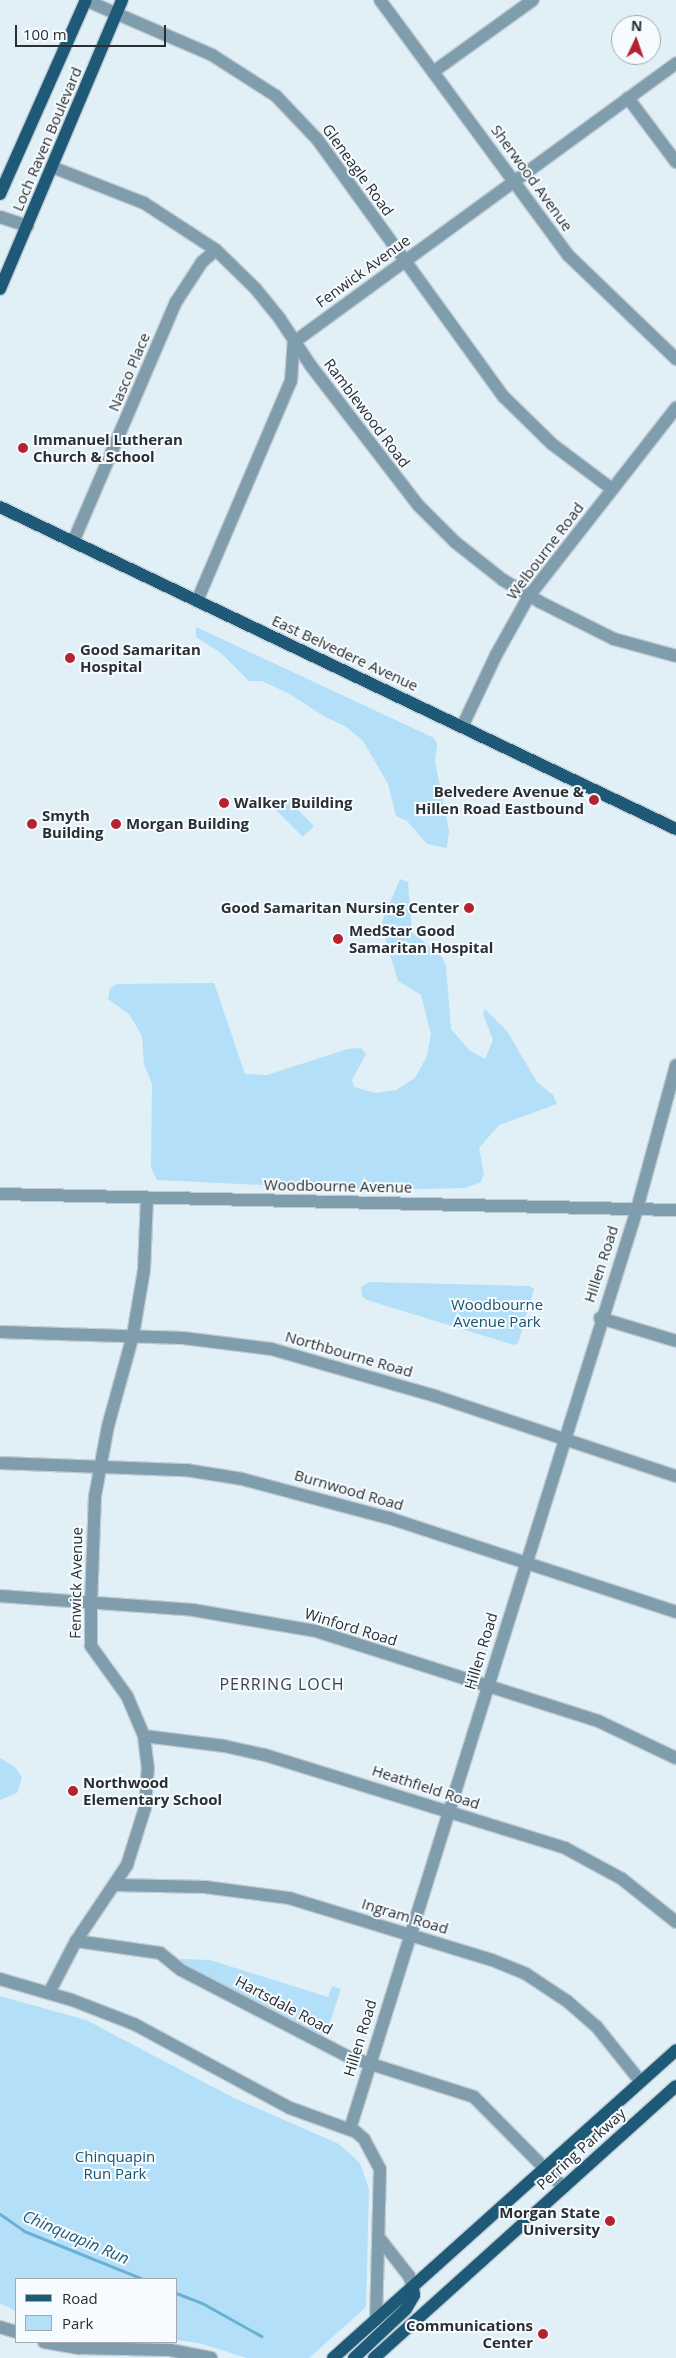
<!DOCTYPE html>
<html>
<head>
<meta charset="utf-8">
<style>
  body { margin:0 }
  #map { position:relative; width:676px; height:2358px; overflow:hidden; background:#e1eff7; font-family:"Open Sans",sans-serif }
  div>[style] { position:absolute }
  .green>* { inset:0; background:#b3dff8 }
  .stream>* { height:3px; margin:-1.5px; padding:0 1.5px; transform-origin:1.5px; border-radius:1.5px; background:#69b0d5 }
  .roads { filter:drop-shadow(1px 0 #c0ccd4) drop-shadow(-1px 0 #c0ccd4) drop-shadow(0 1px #c0ccd4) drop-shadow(0 -1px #c0ccd4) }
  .minor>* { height:12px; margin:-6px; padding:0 6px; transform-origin:6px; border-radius:6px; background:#809dad }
  .major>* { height:12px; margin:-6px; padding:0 6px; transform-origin:6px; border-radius:6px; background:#1e5a77 }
  .dots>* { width:14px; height:14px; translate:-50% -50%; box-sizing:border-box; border:2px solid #f5fbfe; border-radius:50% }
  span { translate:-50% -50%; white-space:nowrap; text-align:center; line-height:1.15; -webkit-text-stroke:4px #f5fbfe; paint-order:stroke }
  .street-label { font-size:15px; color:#292f32 }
  .poi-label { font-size:15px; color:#292f32; font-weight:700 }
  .left { translate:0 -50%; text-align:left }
  .right { translate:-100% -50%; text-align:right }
  .park-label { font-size:15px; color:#1b536d }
  .neighbourhood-label { font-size:16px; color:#38434a; letter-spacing:1px }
  .water-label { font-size:16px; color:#225974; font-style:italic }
  .legend { position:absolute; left:15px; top:2278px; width:162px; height:65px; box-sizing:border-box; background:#f5fbfe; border:1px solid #a3a9ac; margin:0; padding:6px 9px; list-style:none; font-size:15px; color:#292f32 }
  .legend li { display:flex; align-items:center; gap:10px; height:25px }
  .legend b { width:25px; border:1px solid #a3a9ac }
  .north { position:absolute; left:611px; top:15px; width:50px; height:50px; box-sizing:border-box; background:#f5fbfe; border:1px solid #a3a9ac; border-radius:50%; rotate:3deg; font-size:14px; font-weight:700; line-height:20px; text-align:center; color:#292f32 }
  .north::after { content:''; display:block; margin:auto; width:18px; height:22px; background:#b5232f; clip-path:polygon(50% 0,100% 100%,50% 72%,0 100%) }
  .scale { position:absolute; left:15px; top:25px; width:151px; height:22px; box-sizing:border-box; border:2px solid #292f32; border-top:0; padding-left:6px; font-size:15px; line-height:18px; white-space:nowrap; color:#292f32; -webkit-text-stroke:4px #f5fbfe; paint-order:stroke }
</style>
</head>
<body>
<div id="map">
  <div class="green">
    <i style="clip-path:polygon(196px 627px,434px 738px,437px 744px,435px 762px,449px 831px,447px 848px,427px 844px,407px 821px,396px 816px,388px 784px,363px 741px,345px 726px,325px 717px,290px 694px,262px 681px,249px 681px,221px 653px,196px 637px)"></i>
    <i style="clip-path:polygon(285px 797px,314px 826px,303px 837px,274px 808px)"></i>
    <i style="clip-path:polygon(400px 879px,408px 882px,412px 932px,442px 957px,446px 966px,451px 1029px,469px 1050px,485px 1059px,493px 1040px,483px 1014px,485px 1009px,507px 1031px,537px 1082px,553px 1095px,557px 1104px,499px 1125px,479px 1148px,484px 1174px,481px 1182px,465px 1188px,371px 1190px,157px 1180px,151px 1167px,152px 1084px,144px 1064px,142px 1036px,129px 1014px,108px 999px,110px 988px,117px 984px,214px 983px,245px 1074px,267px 1075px,348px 1049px,361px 1048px,366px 1054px,352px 1080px,354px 1087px,375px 1093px,396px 1090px,415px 1078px,427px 1056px,431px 1034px,421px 995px,398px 981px,381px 924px)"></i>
    <i style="clip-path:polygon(369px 1282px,529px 1286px,534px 1289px,518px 1343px,514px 1345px,367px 1300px,362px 1296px,361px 1287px)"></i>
    <i style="clip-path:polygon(0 1758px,16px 1768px,22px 1778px,17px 1793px,0 1800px)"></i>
    <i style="clip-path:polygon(181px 1959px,210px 1960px,328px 1997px,332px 1986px,341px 1989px,324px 2040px,181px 1964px)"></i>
    <i style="clip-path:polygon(0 1996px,86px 2020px,234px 2098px,339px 2144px,360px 2163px,369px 2189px,366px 2307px,309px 2358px,247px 2358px,199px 2343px,176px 2340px,176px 2279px,16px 2279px,16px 2311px,0 2303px)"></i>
  </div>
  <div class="stream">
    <i style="left:0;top:2214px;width:29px;rotate:35deg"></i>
    <i style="left:24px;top:2231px;width:128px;rotate:22deg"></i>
    <i style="left:176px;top:2293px;width:28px;rotate:21deg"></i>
    <i style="left:202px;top:2303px;width:68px;rotate:29.2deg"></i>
  </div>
  <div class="roads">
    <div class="minor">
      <i style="left:85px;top:0;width:138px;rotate:23.4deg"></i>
      <i style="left:212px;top:55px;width:76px;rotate:32.6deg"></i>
      <i style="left:276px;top:96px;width:59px;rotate:46.4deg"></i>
      <i style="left:317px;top:139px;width:319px;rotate:54.1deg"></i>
      <i style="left:504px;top:397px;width:67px;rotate:44.4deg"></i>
      <i style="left:552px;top:444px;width:75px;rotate:36.9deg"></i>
      <i style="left:380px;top:0;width:317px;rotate:53.6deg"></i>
      <i style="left:568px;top:255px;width:150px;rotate:43.9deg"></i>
      <i style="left:433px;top:72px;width:123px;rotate:-35.8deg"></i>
      <i style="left:628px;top:98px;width:80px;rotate:53.1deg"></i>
      <i style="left:52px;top:167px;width:99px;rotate:21.4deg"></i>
      <i style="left:144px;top:203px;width:86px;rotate:33.1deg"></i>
      <i style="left:216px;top:250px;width:54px;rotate:44.3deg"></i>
      <i style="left:255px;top:288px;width:40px;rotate:51deg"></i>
      <i style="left:280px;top:319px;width:56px;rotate:56.6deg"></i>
      <i style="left:311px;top:366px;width:175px;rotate:52.4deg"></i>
      <i style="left:418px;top:505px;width:52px;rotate:45deg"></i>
      <i style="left:455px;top:542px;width:61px;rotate:38.4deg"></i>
      <i style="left:503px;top:580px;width:43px;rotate:30.7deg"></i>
      <i style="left:540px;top:602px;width:83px;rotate:26.6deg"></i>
      <i style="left:614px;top:639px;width:64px;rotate:15.3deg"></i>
      <i style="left:0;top:217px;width:29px;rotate:18deg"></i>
      <i style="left:73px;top:542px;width:261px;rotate:-66.8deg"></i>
      <i style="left:176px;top:302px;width:48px;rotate:-57deg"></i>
      <i style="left:202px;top:262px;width:18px;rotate:-41deg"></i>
      <i style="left:197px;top:601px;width:239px;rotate:-66.9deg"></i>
      <i style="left:291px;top:381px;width:39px;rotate:-86deg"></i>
      <i style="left:294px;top:342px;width:473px;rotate:-36.1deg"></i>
      <i style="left:462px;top:727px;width:80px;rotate:-64.7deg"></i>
      <i style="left:496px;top:655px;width:68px;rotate:-60.8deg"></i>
      <i style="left:529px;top:596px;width:239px;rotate:-52deg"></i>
      <i style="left:0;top:1194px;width:676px;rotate:1.36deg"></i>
      <i style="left:600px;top:1318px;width:79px;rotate:16.8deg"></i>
      <i style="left:0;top:1332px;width:183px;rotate:1.9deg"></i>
      <i style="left:183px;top:1338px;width:89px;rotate:7.1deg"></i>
      <i style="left:271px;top:1349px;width:171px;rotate:16deg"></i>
      <i style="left:435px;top:1396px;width:254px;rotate:18.4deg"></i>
      <i style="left:0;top:1463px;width:186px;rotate:2.2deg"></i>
      <i style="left:186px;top:1470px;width:57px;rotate:9.1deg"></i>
      <i style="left:242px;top:1479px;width:152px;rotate:14.9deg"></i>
      <i style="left:389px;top:1518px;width:302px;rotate:18.1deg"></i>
      <i style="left:0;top:1596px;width:194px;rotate:4.1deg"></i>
      <i style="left:193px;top:1610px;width:125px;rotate:9.7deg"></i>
      <i style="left:316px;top:1631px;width:296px;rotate:17.7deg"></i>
      <i style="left:598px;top:1721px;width:86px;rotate:25.4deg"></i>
      <i style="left:144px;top:1736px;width:81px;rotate:7.1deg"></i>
      <i style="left:224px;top:1746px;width:42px;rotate:12.4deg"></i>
      <i style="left:265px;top:1755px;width:314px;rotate:17.2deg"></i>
      <i style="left:565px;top:1848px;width:65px;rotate:28.5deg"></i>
      <i style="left:622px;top:1879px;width:69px;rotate:38.5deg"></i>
      <i style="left:116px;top:1885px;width:89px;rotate:1.3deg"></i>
      <i style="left:205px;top:1887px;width:85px;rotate:7.5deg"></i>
      <i style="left:289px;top:1898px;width:212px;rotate:17deg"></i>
      <i style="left:492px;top:1960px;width:37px;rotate:22deg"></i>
      <i style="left:526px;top:1974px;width:49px;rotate:33.4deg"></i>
      <i style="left:567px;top:2001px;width:38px;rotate:41deg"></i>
      <i style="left:596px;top:2026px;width:70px;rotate:51.3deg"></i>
      <i style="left:76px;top:1941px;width:85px;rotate:8.1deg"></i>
      <i style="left:160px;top:1953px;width:27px;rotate:39deg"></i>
      <i style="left:181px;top:1970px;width:189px;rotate:27.4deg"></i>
      <i style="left:349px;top:2057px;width:131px;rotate:17.7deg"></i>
      <i style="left:474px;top:2097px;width:127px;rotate:45.3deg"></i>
      <i style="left:0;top:1979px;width:75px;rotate:16.3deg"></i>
      <i style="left:72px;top:2000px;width:66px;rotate:21.2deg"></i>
      <i style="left:134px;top:2024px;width:177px;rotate:28.3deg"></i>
      <i style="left:290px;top:2108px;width:70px;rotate:20deg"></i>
      <i style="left:356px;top:2132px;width:11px;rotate:41deg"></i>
      <i style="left:364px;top:2139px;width:34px;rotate:62deg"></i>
      <i style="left:380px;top:2169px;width:151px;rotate:91.5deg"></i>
      <i style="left:49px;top:1993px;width:59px;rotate:-62.6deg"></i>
      <i style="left:76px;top:1941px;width:92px;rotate:-56.1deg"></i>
      <i style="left:127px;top:1865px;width:60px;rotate:-72.5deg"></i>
      <i style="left:145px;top:1808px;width:39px;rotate:-86deg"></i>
      <i style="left:148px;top:1769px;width:33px;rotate:-97deg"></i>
      <i style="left:144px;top:1736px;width:43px;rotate:-113deg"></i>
      <i style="left:127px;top:1696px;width:62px;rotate:-125.8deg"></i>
      <i style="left:91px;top:1646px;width:42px;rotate:-90deg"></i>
      <i style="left:91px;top:1604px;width:108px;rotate:-87.9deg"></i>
      <i style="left:95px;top:1496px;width:71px;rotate:-79.5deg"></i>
      <i style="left:108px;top:1426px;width:94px;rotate:-74.6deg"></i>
      <i style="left:133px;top:1335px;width:66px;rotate:-80.4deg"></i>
      <i style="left:144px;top:1270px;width:72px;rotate:-87.6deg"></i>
      <i style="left:350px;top:2129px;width:964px;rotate:-72.67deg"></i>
      <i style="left:637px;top:1209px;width:149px;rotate:-74.8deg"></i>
      <i style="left:380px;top:2239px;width:47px;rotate:51.9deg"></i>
      <i style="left:409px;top:2276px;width:12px;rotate:70deg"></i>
      <i style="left:0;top:2327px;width:17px;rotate:17deg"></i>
      <i style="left:44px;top:2342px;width:36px;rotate:10deg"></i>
      <i style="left:79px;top:2348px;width:91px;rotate:1.3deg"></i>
      <i style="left:170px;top:2350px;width:42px;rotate:11deg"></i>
    </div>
    <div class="major">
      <i style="left:0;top:194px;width:212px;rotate:-66.1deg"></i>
      <i style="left:0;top:289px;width:314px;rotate:-67.1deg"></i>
      <i style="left:0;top:507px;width:749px;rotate:25.47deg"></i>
      <i style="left:333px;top:2358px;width:461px;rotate:-41.9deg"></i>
      <i style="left:354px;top:2358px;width:71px;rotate:-43.3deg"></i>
      <i style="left:406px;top:2309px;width:16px;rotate:-60deg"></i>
      <i style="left:414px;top:2295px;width:8px;rotate:-97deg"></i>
      <i style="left:374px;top:2358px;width:406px;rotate:-42deg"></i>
    </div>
  </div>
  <div class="dots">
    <i style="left:23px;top:448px;background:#b5232f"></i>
    <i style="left:70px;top:658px;background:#b5232f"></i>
    <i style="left:594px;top:800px;background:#b5232f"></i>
    <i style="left:224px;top:803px;background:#b5232f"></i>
    <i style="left:32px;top:824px;background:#b5232f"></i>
    <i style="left:116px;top:824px;background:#b5232f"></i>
    <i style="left:469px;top:908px;background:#b5232f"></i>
    <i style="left:338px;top:939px;background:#b5232f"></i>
    <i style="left:73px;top:1791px;background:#b5232f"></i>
    <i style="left:610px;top:2221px;background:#b5232f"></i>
    <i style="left:543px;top:2334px;background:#b5232f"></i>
  </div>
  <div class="street-label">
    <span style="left:47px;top:139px;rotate:-67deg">Loch Raven Boulevard</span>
    <span style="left:358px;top:170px;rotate:54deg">Gleneagle Road</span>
    <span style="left:532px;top:178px;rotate:54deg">Sherwood Avenue</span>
    <span style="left:363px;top:271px;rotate:-36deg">Fenwick Avenue</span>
    <span style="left:129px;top:372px;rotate:-67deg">Nasco Place</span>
    <span style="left:367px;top:413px;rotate:53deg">Ramblewood Road</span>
    <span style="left:545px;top:551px;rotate:-53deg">Welbourne Road</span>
    <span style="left:345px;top:653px;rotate:25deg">East Belvedere Avenue</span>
    <span style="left:338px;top:1186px;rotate:1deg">Woodbourne Avenue</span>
    <span style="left:601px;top:1264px;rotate:-72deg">Hillen Road</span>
    <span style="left:349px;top:1354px;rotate:16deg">Northbourne Road</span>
    <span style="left:349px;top:1490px;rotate:16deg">Burnwood Road</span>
    <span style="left:76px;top:1583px;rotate:-89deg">Fenwick Avenue</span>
    <span style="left:351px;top:1627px;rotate:17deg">Winford Road</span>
    <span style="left:481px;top:1651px;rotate:-73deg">Hillen Road</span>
    <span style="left:426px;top:1787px;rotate:18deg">Heathfield Road</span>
    <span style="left:405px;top:1916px;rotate:17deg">Ingram Road</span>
    <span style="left:284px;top:2005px;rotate:28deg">Hartsdale Road</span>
    <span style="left:360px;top:2038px;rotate:-73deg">Hillen Road</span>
    <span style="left:581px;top:2149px;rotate:-42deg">Perring Parkway</span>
  </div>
  <div class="poi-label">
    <span class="left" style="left:33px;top:448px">Immanuel Lutheran<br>Church &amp; School</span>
    <span class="left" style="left:80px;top:658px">Good Samaritan<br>Hospital</span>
    <span class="right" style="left:584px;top:800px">Belvedere Avenue &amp;<br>Hillen Road Eastbound</span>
    <span class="left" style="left:234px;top:803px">Walker Building</span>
    <span class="left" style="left:42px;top:824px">Smyth<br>Building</span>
    <span class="left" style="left:126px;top:824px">Morgan Building</span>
    <span class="right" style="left:459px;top:908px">Good Samaritan Nursing Center</span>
    <span class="left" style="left:349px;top:939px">MedStar Good<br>Samaritan Hospital</span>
    <span class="left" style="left:83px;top:1791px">Northwood<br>Elementary School</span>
    <span class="right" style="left:600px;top:2221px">Morgan State<br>University</span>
    <span class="right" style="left:533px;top:2334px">Communications<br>Center</span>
  </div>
  <div class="park-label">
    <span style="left:497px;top:1313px">Woodbourne<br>Avenue Park</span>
    <span style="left:115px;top:2165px">Chinquapin<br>Run Park</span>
  </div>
  <div class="neighbourhood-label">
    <span style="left:282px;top:1684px">PERRING LOCH</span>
  </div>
  <div class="water-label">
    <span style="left:76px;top:2237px;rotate:23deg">Chinquapin Run</span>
  </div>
  <ul class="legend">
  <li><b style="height:6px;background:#1e5a77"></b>Road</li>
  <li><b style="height:14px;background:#b3dff8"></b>Park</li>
  </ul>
  <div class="north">N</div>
  <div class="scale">100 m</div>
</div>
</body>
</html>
